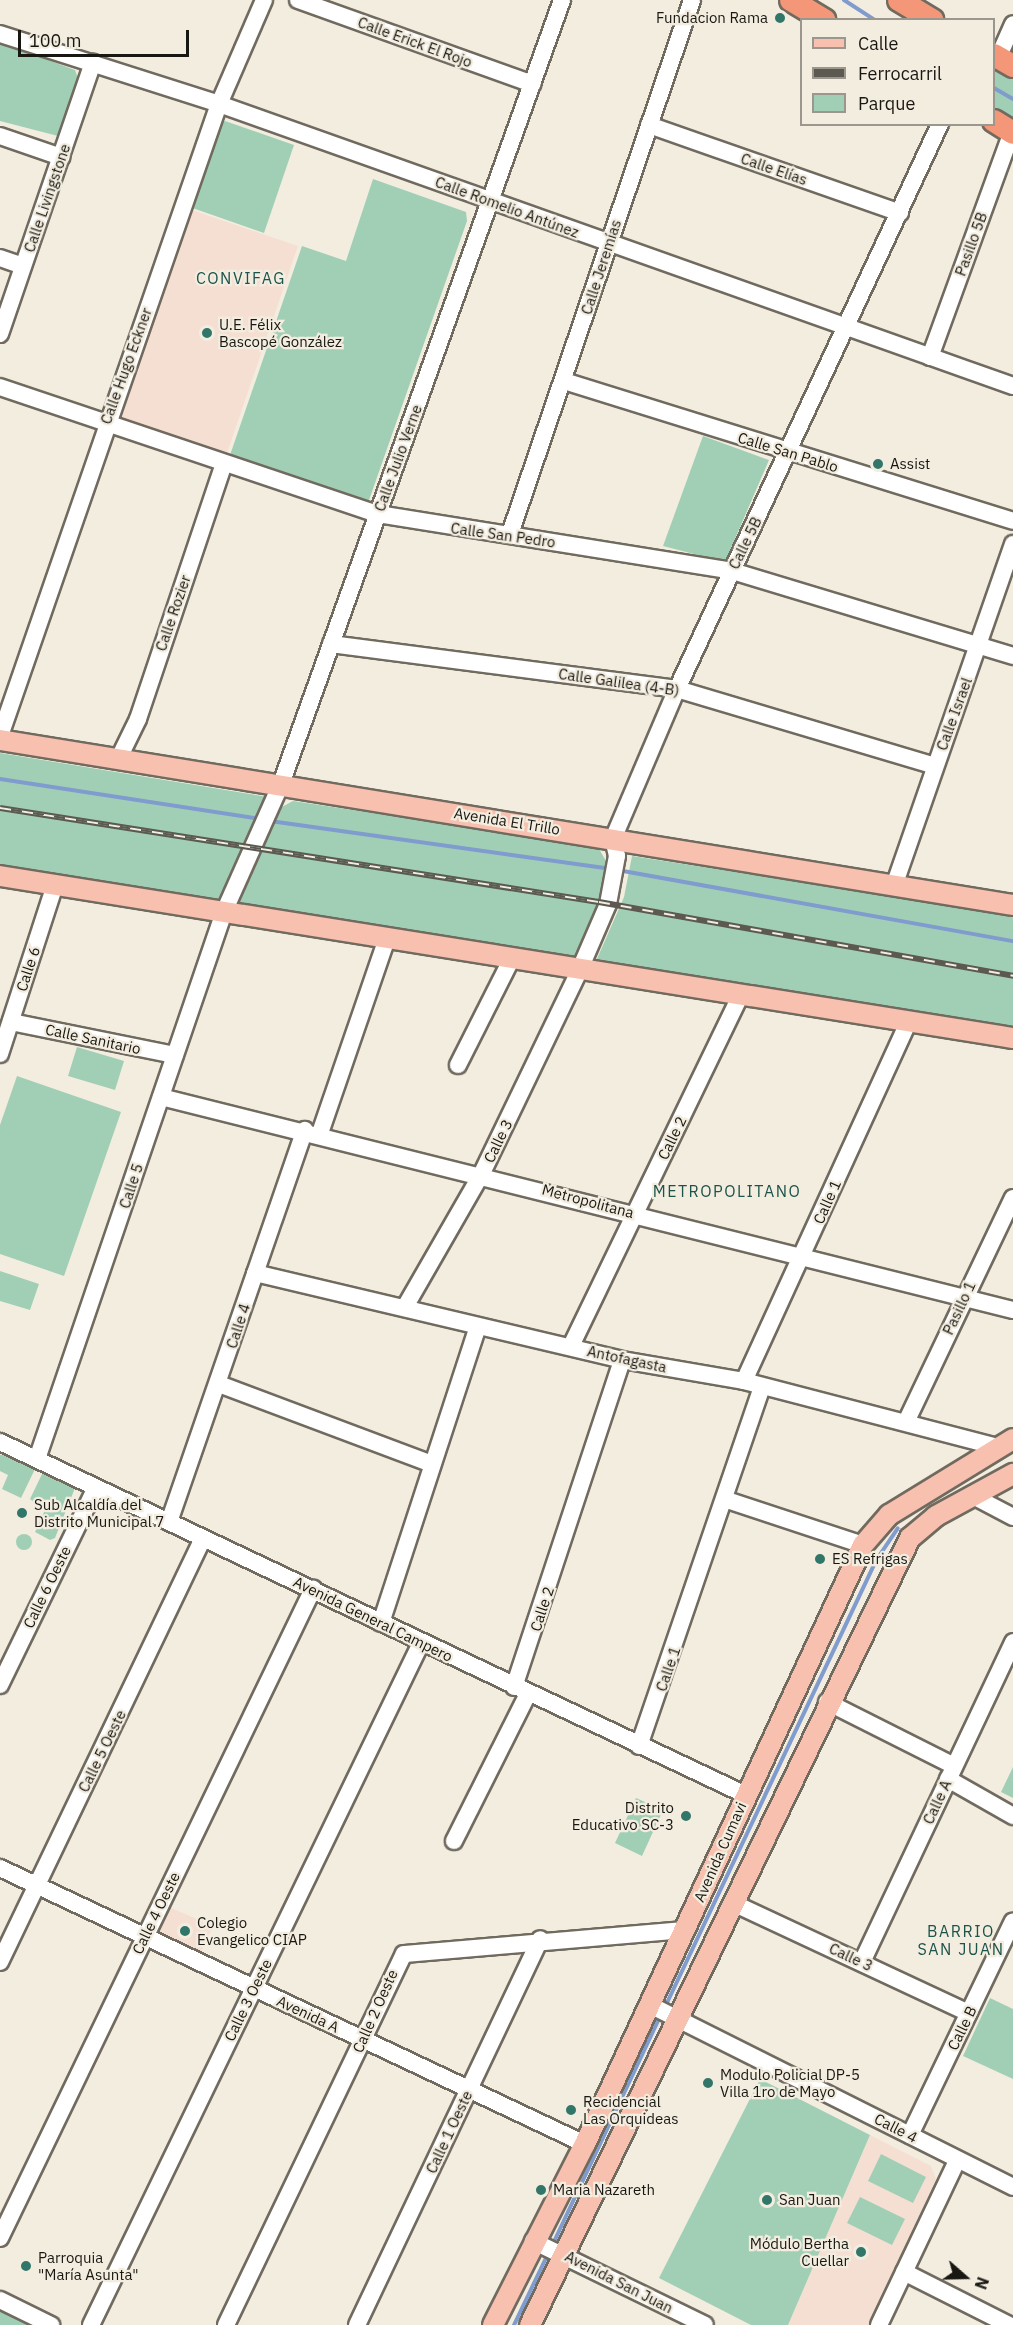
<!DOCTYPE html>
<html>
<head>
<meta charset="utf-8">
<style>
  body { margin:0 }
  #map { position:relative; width:1013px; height:2325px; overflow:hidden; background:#f3ede0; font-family:"IBM Plex Sans",sans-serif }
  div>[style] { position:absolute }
  .education>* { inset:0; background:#f5dfd2 }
  .green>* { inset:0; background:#a1cfb6 }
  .round { border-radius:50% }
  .stream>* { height:4px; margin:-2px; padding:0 2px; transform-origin:2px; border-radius:2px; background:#809bcd }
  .roads { filter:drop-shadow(2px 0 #706a5f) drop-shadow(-2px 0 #706a5f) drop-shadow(0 2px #706a5f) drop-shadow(0 -2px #706a5f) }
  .minor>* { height:16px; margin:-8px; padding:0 8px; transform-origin:8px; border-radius:8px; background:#fff }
  .major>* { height:20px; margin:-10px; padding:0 10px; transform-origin:10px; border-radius:10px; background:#f8c0ae }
  .highway>* { height:22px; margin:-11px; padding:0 11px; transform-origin:11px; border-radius:11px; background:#f49678 }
  .rail>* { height:6px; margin-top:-3px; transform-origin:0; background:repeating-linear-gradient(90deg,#f3ede0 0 11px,#5c5951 0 22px); box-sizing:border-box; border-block:2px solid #5c5951 }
  .dots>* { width:16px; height:16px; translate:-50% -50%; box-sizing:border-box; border:3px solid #f3ede0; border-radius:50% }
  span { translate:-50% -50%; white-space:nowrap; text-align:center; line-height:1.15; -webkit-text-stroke:4.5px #f3ede0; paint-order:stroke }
  .poi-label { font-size:15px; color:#191712 }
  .right { translate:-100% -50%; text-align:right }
  .left { translate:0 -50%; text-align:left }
  .street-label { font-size:15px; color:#191712 }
  .neighbourhood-label { font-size:16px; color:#1c534a; letter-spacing:1.5px }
  .legend { position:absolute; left:800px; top:18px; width:195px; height:108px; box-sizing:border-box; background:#f3ede0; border:2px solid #9c978e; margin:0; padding:8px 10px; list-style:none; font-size:18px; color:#191712 }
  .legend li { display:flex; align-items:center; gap:12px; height:30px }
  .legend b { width:30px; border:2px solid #9c978e }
  .north { position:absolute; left:935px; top:2247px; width:60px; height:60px; -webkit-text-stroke:4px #f3ede0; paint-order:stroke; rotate:110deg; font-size:16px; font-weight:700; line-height:24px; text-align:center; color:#191712 }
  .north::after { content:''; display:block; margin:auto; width:21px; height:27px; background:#191712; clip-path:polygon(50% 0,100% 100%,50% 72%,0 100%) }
  .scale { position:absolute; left:18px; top:30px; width:171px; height:27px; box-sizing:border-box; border:3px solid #191712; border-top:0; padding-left:8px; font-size:18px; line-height:21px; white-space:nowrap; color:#191712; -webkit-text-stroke:4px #f3ede0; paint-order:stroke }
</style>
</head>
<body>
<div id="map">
  <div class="education">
    <i style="clip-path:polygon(189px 209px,298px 246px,226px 456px,117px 419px)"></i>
    <i style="clip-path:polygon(169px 1907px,213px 1926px,200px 1954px,157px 1936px)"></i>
    <i style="clip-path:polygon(870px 2135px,931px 2166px,936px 2179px,869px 2325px,788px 2325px)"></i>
  </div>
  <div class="green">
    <i style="clip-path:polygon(0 42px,75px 70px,80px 84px,58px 136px,0 121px)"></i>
    <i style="clip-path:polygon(994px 69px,1013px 79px,1013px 122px,994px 112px)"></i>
    <i style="clip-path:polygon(225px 121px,294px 145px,264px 233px,184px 205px,215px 124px)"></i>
    <i style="clip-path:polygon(373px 179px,466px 212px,467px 221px,368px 503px,229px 458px,302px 246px,346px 261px)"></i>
    <i style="clip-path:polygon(703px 436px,769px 460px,725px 562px,663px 546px)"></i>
    <i style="clip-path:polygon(0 753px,268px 797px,222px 900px,0 864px)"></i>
    <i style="clip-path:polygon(293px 801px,598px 847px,606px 861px,597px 911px,574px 964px,236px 909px,280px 808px)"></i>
    <i style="clip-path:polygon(632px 856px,1013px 915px,1013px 1033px,593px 968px,624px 897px)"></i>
    <i style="clip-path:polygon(77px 1047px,124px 1061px,115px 1090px,68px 1076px)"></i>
    <i style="clip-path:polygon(17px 1076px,121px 1112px,64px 1276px,0 1254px,0 1125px)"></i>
    <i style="clip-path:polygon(0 1271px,39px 1284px,30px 1310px,0 1301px)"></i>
    <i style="clip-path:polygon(7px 1454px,35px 1469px,21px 1498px,2px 1489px,8px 1475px,0 1471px,0 1455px)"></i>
    <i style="clip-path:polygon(43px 1472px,75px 1488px,55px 1538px,50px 1540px,35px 1532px,45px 1510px,30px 1499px)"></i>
    <i class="round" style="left:16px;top:1534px;width:16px;height:16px"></i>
    <i style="clip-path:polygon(1013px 1767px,1013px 1798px,1001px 1792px)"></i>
    <i style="clip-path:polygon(636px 1798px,663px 1810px,642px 1856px,615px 1843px)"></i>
    <i style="clip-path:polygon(990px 1998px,1013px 2009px,1013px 2079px,963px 2056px)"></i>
    <i style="clip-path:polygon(760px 2079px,870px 2135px,788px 2325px,751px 2325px,659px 2278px)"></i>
    <i style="clip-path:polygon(881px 2154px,926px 2177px,913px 2203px,868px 2181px)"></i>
    <i style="clip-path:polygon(860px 2197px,905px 2219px,892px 2245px,847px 2223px)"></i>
    <i style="clip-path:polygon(0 2307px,39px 2325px,0 2325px)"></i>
  </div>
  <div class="stream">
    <i style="left:844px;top:0;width:37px;rotate:33deg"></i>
    <i style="left:994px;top:88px;width:22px;rotate:30deg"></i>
    <i style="left:0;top:779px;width:263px;rotate:8.7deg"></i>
    <i style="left:270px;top:821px;width:338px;rotate:8deg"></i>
    <i style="left:623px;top:871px;width:396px;rotate:10.2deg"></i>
    <i style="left:665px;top:2007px;width:496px;rotate:-64.7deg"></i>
    <i style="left:877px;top:1559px;width:37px;rotate:-56deg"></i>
    <i style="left:552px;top:2246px;width:254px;rotate:-64.8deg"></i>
    <i style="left:514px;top:2325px;width:81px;rotate:-64.4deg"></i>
  </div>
  <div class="roads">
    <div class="minor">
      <i style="left:298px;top:0;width:249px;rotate:19.7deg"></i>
      <i style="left:0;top:34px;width:230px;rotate:17.7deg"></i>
      <i style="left:219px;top:104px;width:843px;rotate:19.55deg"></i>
      <i style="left:998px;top:58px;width:37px;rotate:-66deg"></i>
      <i style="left:649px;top:125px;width:266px;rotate:19.3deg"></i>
      <i style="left:0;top:136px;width:65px;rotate:19deg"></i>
      <i style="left:0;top:258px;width:24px;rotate:19deg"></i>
      <i style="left:0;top:334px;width:287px;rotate:-71.1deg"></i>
      <i style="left:930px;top:357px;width:239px;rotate:-70deg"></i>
      <i style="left:564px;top:381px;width:470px;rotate:17.3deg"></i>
      <i style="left:0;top:387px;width:399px;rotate:18.6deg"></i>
      <i style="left:378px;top:514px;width:359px;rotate:9.1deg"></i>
      <i style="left:732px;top:571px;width:294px;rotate:16.8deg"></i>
      <i style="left:510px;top:534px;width:564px;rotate:-71.18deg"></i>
      <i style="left:331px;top:644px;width:349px;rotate:7.4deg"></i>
      <i style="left:677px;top:689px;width:269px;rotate:16.6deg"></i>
      <i style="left:0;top:736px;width:669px;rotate:-70.89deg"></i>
      <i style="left:219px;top:104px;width:113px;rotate:-66.6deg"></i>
      <i style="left:118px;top:760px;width:46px;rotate:-64deg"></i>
      <i style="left:138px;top:719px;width:269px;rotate:-71.4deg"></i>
      <i style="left:895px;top:883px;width:359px;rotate:-70.8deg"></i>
      <i style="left:11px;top:1022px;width:167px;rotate:11.4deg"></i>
      <i style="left:0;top:1054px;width:178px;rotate:-72deg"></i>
      <i style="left:458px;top:1065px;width:120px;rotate:-63.2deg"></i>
      <i style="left:161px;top:1097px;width:878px;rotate:14.04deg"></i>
      <i style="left:320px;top:1133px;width:206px;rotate:-71deg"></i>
      <i style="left:255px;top:1273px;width:377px;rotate:13.3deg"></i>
      <i style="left:622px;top:1360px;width:124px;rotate:9.8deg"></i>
      <i style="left:744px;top:1381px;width:262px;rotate:14.6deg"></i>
      <i style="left:405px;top:1307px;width:155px;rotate:-60.1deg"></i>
      <i style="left:482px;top:1173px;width:226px;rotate:-64.3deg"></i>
      <i style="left:580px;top:969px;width:71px;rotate:-66.7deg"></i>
      <i style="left:608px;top:904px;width:49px;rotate:-79.4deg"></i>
      <i style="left:617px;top:856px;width:17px;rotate:-103deg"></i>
      <i style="left:613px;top:839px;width:163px;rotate:-66.9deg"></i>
      <i style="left:677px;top:689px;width:623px;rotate:-65.04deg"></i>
      <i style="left:571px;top:1346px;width:390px;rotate:-64.2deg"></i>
      <i style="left:744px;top:1381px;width:395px;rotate:-65.4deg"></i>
      <i style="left:219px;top:1384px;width:228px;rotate:20.6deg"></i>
      <i style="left:907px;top:1420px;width:246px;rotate:-64.5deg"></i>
      <i style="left:0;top:1442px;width:825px;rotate:25.32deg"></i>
      <i style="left:37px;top:1459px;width:578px;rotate:-71.13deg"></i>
      <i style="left:224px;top:912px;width:140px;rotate:-66deg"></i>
      <i style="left:281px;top:784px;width:833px;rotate:-70.28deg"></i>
      <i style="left:973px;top:1496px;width:45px;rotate:27.7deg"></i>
      <i style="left:727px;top:1500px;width:143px;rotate:18.3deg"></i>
      <i style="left:169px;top:1522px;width:415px;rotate:-70.9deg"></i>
      <i style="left:381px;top:1623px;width:312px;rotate:-71.9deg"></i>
      <i style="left:0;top:1685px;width:218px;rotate:-64.1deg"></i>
      <i style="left:514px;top:1687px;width:344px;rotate:-71.7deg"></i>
      <i style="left:827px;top:1702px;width:142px;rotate:26.7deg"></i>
      <i style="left:639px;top:1746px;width:380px;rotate:-71.1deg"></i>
      <i style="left:948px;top:1779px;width:75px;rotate:29.6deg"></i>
      <i style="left:454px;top:1841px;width:165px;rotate:-63.3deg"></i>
      <i style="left:0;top:1868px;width:647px;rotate:25.26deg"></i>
      <i style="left:733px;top:1903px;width:260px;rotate:25deg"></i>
      <i style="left:0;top:1962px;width:469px;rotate:-64.4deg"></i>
      <i style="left:862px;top:1962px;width:354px;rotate:-64.7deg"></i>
      <i style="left:650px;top:2005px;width:406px;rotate:26.6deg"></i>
      <i style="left:910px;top:2135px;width:237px;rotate:-64.3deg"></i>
      <i style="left:0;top:2238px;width:721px;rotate:-64.25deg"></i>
      <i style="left:533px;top:2241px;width:191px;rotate:26deg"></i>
      <i style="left:904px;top:2272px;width:118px;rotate:26.8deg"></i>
      <i style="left:0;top:2300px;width:57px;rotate:26.1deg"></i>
      <i style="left:91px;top:2325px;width:758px;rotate:-64.18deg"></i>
      <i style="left:226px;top:2325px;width:411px;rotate:-64.4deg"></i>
      <i style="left:404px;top:1954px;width:282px;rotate:-4.9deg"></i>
      <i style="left:357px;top:2325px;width:427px;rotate:-64.6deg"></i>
      <i style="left:879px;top:2325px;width:182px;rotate:-64.6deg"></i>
    </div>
    <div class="major">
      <i style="left:0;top:740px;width:1026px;rotate:9.25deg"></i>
      <i style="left:0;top:876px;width:1026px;rotate:9.09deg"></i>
      <i style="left:493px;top:2325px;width:203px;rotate:-63.1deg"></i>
      <i style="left:585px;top:2144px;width:660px;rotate:-65.1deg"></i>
      <i style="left:863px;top:1545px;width:40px;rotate:-49deg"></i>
      <i style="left:889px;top:1515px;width:145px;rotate:-31.5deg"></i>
      <i style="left:530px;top:2325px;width:874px;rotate:-64.23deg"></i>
      <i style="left:910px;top:1538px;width:34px;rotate:-40deg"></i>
      <i style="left:936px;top:1516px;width:88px;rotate:-28.6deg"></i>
    </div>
    <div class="highway">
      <i style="left:791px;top:0;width:39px;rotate:31deg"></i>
      <i style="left:899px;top:0;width:39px;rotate:31deg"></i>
      <i style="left:994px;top:55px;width:22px;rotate:30deg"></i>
      <i style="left:994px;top:121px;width:22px;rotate:32deg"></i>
    </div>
  </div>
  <div class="rail">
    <i style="left:0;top:808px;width:606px;rotate:8.92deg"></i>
    <i style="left:599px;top:902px;width:421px;rotate:10.1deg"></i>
  </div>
  <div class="dots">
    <i style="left:780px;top:18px;background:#32766a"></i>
    <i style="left:207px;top:333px;background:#32766a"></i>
    <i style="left:878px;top:464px;background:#32766a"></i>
    <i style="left:22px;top:1513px;background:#32766a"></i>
    <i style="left:820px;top:1559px;background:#32766a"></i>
    <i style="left:686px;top:1816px;background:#32766a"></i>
    <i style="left:185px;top:1931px;background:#32766a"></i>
    <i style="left:708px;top:2083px;background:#32766a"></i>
    <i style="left:571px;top:2110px;background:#32766a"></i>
    <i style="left:541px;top:2190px;background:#32766a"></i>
    <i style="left:767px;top:2200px;background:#32766a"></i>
    <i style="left:861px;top:2252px;background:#32766a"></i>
    <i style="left:26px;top:2266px;background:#32766a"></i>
  </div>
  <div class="poi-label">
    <span class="right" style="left:768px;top:18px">Fundacion Rama</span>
    <span class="left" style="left:219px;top:333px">U.E. Félix<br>Bascopé González</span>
    <span class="left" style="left:890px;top:464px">Assist</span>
    <span class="left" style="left:34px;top:1513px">Sub Alcaldía del<br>Distrito Municipal 7</span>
    <span class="left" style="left:832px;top:1559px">ES Refrigas</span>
    <span class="right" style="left:674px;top:1816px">Distrito<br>Educativo SC-3</span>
    <span class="left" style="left:197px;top:1931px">Colegio<br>Evangelico CIAP</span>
    <span class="left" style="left:720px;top:2083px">Modulo Policial DP-5<br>Villa 1ro de Mayo</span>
    <span class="left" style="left:583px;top:2110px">Recidencial<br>Las Orquideas</span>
    <span class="left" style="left:553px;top:2190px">Maria Nazareth</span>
    <span class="left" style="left:779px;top:2200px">San Juan</span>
    <span class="right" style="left:849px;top:2252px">Módulo Bertha<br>Cuellar</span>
    <span class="left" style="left:38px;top:2266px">Parroquia<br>"María Asunta"</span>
  </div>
  <div class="street-label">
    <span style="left:415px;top:42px;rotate:20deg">Calle Erick El Rojo</span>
    <span style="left:774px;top:169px;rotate:19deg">Calle Elías</span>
    <span style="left:47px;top:198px;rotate:-71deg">Calle Livingstone</span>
    <span style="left:507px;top:207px;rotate:20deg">Calle Romelio Antúnez</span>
    <span style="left:971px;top:244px;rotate:-70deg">Pasillo 5B</span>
    <span style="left:601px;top:267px;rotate:-72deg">Calle Jeremías</span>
    <span style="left:126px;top:366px;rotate:-70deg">Calle Hugo Eckner</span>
    <span style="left:788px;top:452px;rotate:17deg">Calle San Pablo</span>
    <span style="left:398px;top:458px;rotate:-70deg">Calle Julio Verne</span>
    <span style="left:503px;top:535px;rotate:8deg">Calle San Pedro</span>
    <span style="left:745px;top:543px;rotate:-64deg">Calle 5B</span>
    <span style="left:173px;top:613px;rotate:-71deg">Calle Rozier</span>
    <span style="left:619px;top:682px;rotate:8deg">Calle Galilea (4-B)</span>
    <span style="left:954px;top:714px;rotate:-70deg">Calle Israel</span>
    <span style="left:507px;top:821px;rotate:9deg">Avenida El Trillo</span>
    <span style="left:28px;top:969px;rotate:-72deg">Calle 6</span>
    <span style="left:93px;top:1039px;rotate:12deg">Calle Sanitario</span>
    <span style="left:672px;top:1138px;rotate:-64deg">Calle 2</span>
    <span style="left:498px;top:1141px;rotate:-64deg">Calle 3</span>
    <span style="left:131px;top:1186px;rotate:-72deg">Calle 5</span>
    <span style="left:588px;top:1201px;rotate:15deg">Metropolitana</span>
    <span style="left:827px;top:1202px;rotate:-66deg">Calle 1</span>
    <span style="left:959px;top:1308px;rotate:-65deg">Pasillo 1</span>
    <span style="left:238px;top:1326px;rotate:-72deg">Calle 4</span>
    <span style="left:627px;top:1359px;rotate:12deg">Antofagasta</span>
    <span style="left:47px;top:1587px;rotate:-64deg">Calle 6 Oeste</span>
    <span style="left:542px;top:1609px;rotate:-72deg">Calle 2</span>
    <span style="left:373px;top:1619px;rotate:26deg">Avenida General Campero</span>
    <span style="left:668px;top:1669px;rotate:-71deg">Calle 1</span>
    <span style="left:102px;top:1751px;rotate:-64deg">Calle 5 Oeste</span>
    <span style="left:937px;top:1802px;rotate:-65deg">Calle A</span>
    <span style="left:720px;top:1852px;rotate:-66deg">Avenida Cumavi</span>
    <span style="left:156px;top:1913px;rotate:-64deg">Calle 4 Oeste</span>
    <span style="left:851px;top:1957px;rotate:25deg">Calle 3</span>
    <span style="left:248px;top:2000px;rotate:-64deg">Calle 3 Oeste</span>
    <span style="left:375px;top:2011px;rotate:-66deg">Calle 2 Oeste</span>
    <span style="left:308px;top:2014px;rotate:25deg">Avenida A</span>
    <span style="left:962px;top:2028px;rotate:-64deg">Calle B</span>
    <span style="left:896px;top:2128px;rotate:27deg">Calle 4</span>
    <span style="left:449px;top:2132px;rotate:-65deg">Calle 1 Oeste</span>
    <span style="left:619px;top:2282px;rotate:27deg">Avenida San Juan</span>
  </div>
  <div class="neighbourhood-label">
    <span style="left:241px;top:278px">CONVIFAG</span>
    <span style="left:727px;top:1191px">METROPOLITANO</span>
    <span style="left:961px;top:1940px">BARRIO<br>SAN JUAN</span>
  </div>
  <ul class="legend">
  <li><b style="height:8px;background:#f8c0ae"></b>Calle</li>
  <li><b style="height:8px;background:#5c5951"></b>Ferrocarril</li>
  <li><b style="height:16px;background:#a1cfb6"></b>Parque</li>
  </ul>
  <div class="north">N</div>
  <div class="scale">100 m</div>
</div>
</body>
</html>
